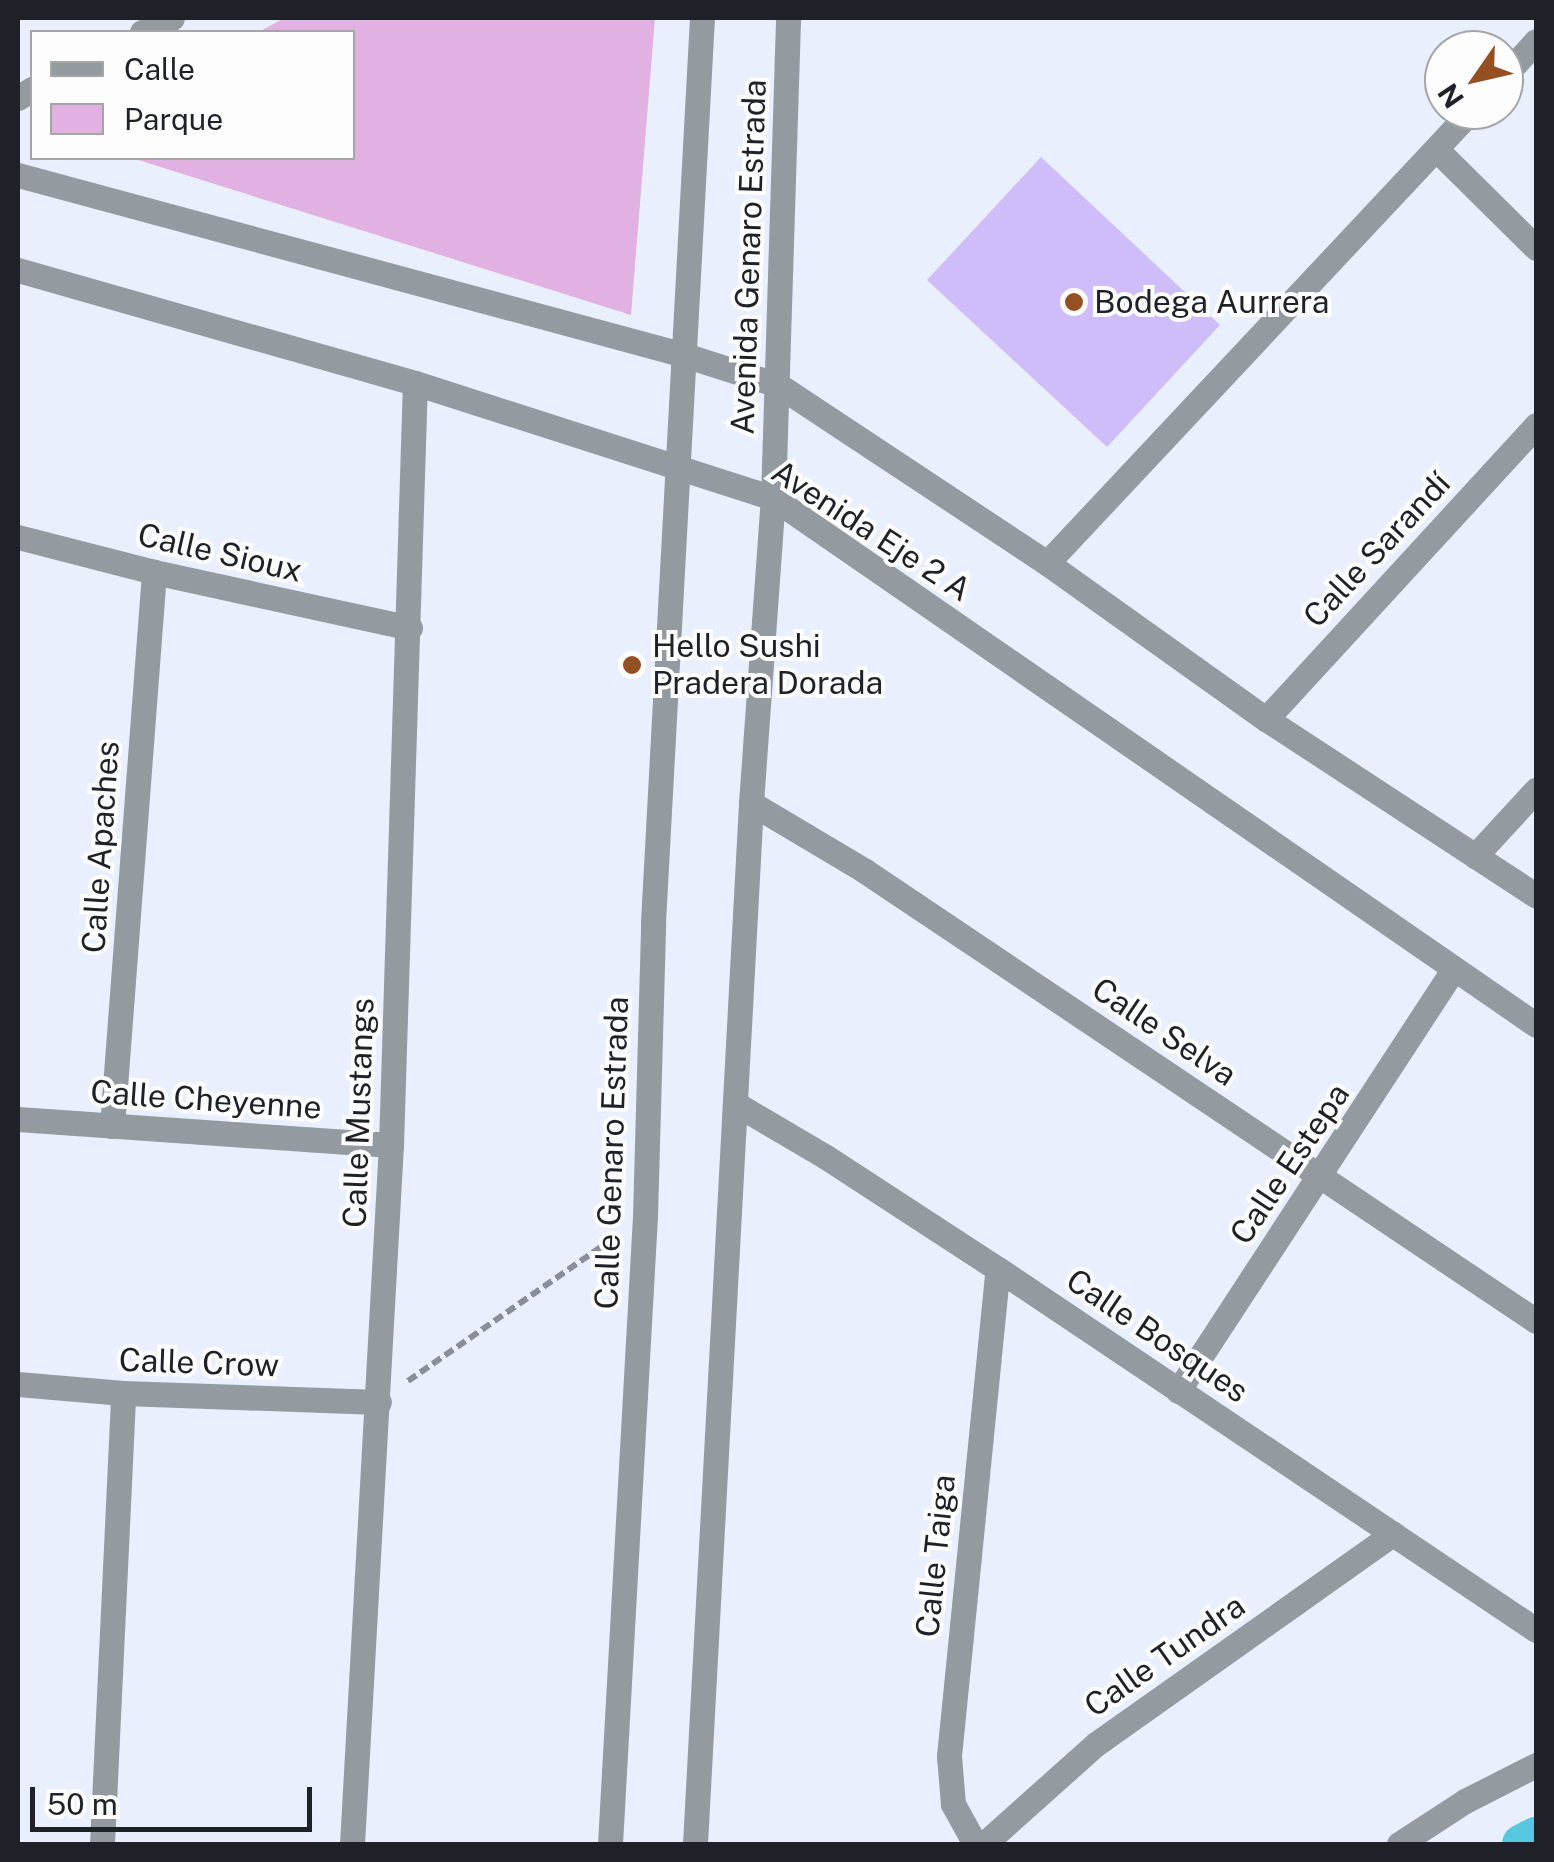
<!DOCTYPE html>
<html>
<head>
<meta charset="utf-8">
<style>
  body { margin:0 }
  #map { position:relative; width:1554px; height:1862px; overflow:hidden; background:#eaeffd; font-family:"Public Sans",sans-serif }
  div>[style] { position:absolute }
  .green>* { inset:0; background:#e0b1e1 }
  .canal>* { height:40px; margin:-20px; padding:0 20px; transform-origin:20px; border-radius:20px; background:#55c7df }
  .building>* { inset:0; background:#cfbdfa }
  .path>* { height:6px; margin-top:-3px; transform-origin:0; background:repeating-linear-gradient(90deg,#8a8e98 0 10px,transparent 0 15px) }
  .minor>* { height:25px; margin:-12.5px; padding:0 12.5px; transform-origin:12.5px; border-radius:12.5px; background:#949ba0 }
  .dots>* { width:28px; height:28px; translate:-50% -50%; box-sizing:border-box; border:5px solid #fdfdfd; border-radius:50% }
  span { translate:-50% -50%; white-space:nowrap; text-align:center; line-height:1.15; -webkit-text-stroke:8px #fdfdfd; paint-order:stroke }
  .street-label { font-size:32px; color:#1e2127 }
  .poi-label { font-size:32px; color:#1e2127 }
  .left { translate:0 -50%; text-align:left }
  .frame { position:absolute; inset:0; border:20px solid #1e2127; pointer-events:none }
  .legend { position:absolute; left:30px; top:30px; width:325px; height:130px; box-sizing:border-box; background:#fdfdfd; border:2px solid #a4a5a7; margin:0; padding:12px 18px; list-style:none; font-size:30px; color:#1e2127 }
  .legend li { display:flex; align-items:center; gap:20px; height:50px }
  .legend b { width:50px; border:2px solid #a4a5a7 }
  .north { position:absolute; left:1424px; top:30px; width:100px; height:100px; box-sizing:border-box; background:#fdfdfd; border:2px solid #a4a5a7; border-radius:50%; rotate:236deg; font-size:28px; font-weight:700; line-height:40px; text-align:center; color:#1e2127 }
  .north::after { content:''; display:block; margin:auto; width:35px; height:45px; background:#945023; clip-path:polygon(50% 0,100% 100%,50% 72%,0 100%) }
  .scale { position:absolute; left:30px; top:1787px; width:282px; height:45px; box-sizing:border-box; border:5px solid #1e2127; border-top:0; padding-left:12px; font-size:30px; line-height:35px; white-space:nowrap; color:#1e2127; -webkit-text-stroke:8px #fdfdfd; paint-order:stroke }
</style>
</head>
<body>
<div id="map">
  <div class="green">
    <i style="clip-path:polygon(284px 18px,655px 18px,631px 315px,132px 158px,352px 158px,352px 32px,259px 32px)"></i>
  </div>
  <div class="canal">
    <i style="left:1522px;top:1844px;width:16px;rotate:-27deg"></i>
  </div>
  <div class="building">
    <i style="clip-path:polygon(1041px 157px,1220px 325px,1107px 447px,927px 280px)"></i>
  </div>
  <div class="path">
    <i style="left:408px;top:1381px;width:252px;rotate:-34.8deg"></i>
  </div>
  <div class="minor">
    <i style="left:142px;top:32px;width:33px;rotate:-25deg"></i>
    <i style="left:1504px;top:76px;width:47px;rotate:-47.6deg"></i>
    <i style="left:18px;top:98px;width:17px;rotate:-33deg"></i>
    <i style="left:1436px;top:149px;width:141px;rotate:44.7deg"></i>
    <i style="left:18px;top:175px;width:687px;rotate:15.11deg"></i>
    <i style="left:681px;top:354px;width:102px;rotate:17.7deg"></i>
    <i style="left:778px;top:385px;width:323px;rotate:33.5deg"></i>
    <i style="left:1047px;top:563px;width:269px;rotate:35.5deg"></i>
    <i style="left:1266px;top:719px;width:323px;rotate:33.2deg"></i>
    <i style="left:18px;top:270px;width:413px;rotate:15.9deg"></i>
    <i style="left:415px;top:383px;width:376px;rotate:17.8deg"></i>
    <i style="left:773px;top:498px;width:927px;rotate:34.63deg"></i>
    <i style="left:18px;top:537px;width:140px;rotate:14.4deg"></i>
    <i style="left:154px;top:572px;width:262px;rotate:12.3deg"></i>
    <i style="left:1047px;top:563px;width:621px;rotate:-46.83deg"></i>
    <i style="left:1266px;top:719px;width:399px;rotate:-47.4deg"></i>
    <i style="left:751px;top:803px;width:133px;rotate:30.8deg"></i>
    <i style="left:865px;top:871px;width:808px;rotate:33.85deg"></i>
    <i style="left:1475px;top:856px;width:90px;rotate:-47.3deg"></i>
    <i style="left:736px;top:1104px;width:104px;rotate:30.5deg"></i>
    <i style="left:826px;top:1157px;width:205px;rotate:33.1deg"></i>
    <i style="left:998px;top:1269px;width:648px;rotate:33.86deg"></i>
    <i style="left:18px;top:1119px;width:374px;rotate:4deg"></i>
    <i style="left:112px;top:1126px;width:556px;rotate:-85.66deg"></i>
    <i style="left:18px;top:1384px;width:105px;rotate:4.9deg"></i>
    <i style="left:123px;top:1393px;width:256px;rotate:2deg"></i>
    <i style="left:1178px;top:1391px;width:503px;rotate:-56.85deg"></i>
    <i style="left:102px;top:1844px;width:451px;rotate:-87.3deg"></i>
    <i style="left:352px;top:1844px;width:700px;rotate:-86.81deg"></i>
    <i style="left:391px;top:1145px;width:762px;rotate:-88.2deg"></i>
    <i style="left:610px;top:1844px;width:629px;rotate:-86.81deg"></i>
    <i style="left:645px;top:1216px;width:294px;rotate:-88.4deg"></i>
    <i style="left:653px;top:922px;width:905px;rotate:-86.9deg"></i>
    <i style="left:695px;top:1844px;width:1043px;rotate:-86.92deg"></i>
    <i style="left:751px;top:803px;width:306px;rotate:-85.9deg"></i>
    <i style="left:773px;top:498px;width:480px;rotate:-88.2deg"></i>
    <i style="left:975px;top:1844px;width:46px;rotate:-118.8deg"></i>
    <i style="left:953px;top:1804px;width:48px;rotate:-94.8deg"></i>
    <i style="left:949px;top:1756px;width:489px;rotate:-84.3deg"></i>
    <i style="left:984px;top:1844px;width:150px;rotate:-41.8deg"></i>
    <i style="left:1096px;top:1744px;width:364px;rotate:-35.3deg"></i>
    <i style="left:1399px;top:1844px;width:79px;rotate:-33.1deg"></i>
    <i style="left:1465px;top:1801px;width:80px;rotate:-26.9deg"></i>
  </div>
  <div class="dots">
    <i style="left:1074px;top:302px;background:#945023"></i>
    <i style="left:632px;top:665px;background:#945023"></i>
  </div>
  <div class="street-label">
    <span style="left:749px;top:257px;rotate:-88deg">Avenida Genaro Estrada</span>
    <span style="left:871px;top:531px;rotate:33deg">Avenida Eje 2 A</span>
    <span style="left:1377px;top:550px;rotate:-47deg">Calle Sarandí</span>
    <span style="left:220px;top:553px;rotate:13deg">Calle Sioux</span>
    <span style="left:101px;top:847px;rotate:-86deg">Calle Apaches</span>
    <span style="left:1164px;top:1032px;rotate:34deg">Calle Selva</span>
    <span style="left:206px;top:1100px;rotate:4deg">Calle Cheyenne</span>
    <span style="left:359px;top:1113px;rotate:-88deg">Calle Mustangs</span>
    <span style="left:612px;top:1153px;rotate:-88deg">Calle Genaro Estrada</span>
    <span style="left:1290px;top:1164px;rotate:-56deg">Calle Estepa</span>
    <span style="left:1157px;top:1336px;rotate:34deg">Calle Bosques</span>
    <span style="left:199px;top:1363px;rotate:2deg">Calle Crow</span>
    <span style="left:936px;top:1556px;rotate:-84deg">Calle Taiga</span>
    <span style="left:1165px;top:1656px;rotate:-35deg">Calle Tundra</span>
  </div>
  <div class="poi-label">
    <span class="left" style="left:1094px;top:302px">Bodega Aurrera</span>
    <span class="left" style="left:652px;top:665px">Hello Sushi<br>Pradera Dorada</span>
  </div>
  <div class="frame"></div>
  <ul class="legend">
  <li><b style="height:12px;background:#949ba0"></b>Calle</li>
  <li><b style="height:28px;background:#e0b1e1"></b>Parque</li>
  </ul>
  <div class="north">N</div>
  <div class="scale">50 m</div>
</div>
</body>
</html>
